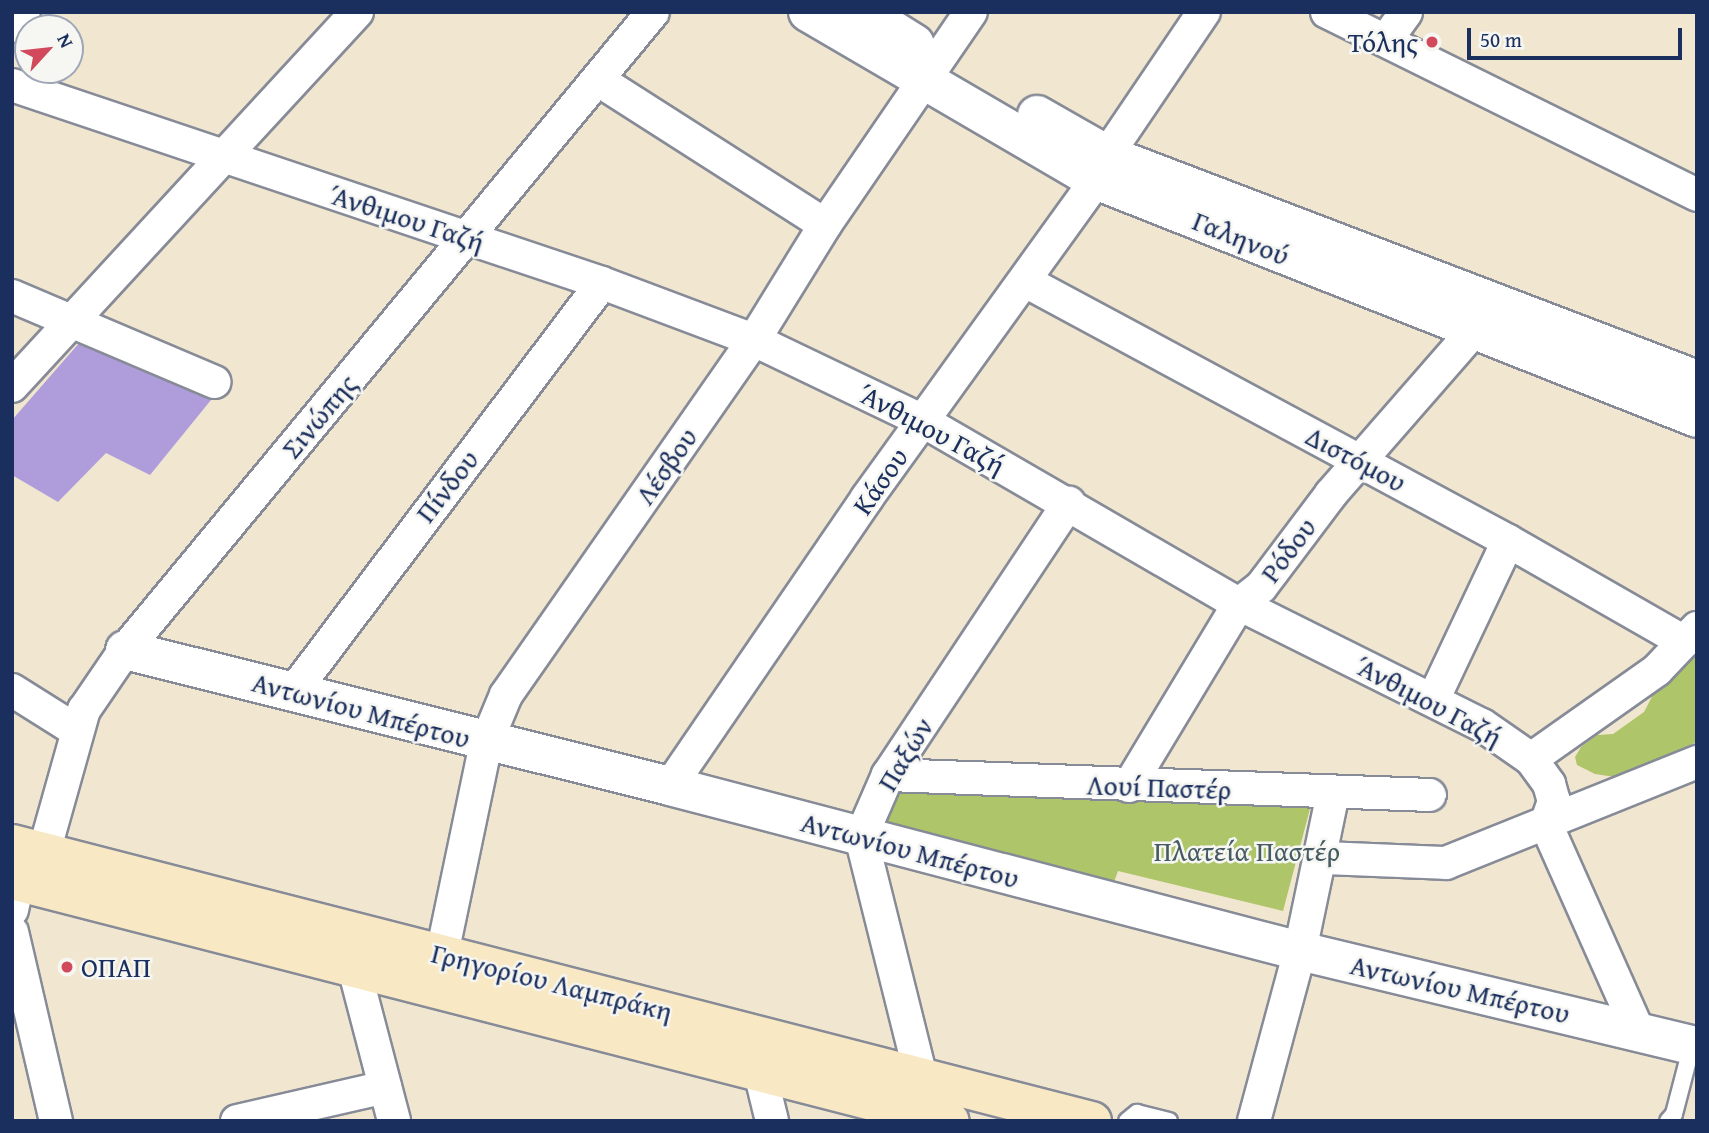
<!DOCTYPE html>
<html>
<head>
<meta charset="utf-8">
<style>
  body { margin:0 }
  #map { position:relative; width:1709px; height:1133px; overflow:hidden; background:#f1e7d0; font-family:"Gentium Book Plus",serif }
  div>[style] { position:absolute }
  .green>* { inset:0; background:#aec56a }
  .building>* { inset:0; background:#af9ddb }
  .roads { filter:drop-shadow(2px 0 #868b97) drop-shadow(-2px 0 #868b97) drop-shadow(0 2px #868b97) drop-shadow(0 -2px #868b97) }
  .service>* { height:16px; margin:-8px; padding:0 8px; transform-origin:8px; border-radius:8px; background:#fff }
  .minor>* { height:32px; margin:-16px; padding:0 16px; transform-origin:16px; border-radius:16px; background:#fff }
  .tertiary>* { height:38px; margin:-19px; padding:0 19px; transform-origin:19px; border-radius:19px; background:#fff }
  .secondary>* { height:38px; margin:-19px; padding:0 19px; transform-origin:19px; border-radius:19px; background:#f8e8c3 }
  .dots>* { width:19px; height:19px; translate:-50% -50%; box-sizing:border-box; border:4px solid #f6f6f2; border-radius:50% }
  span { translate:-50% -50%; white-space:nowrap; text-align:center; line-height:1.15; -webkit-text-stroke:5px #f6f6f2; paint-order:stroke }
  .poi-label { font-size:28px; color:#1b2f5e }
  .right { translate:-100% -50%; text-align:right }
  .left { translate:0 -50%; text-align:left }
  .street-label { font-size:28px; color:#1b2f5e }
  .park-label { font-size:28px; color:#475c62 }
  .frame { position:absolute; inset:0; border:14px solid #1b2f5e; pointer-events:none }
  .north { position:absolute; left:14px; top:14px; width:70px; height:70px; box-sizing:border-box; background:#f6f6f2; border:2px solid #9ea6b7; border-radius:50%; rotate:63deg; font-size:19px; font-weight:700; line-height:28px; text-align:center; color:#1b2f5e }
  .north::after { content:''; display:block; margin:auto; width:24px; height:32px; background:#d1495b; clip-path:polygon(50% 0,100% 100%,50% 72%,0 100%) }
  .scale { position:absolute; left:1467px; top:28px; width:215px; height:32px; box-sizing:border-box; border:4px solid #1b2f5e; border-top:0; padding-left:9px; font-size:21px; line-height:24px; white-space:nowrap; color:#1b2f5e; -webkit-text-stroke:5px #f6f6f2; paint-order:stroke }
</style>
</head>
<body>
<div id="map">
  <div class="green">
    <i style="clip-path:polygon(1697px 657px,1697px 742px,1615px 777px,1595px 774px,1577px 765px,1575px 757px,1581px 747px,1597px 735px,1613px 734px,1644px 712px,1667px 668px)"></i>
    <i style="clip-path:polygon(896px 783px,1311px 805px,1283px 911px,1118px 871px,1114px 882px,883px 822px)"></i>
  </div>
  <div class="building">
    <i style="clip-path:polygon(80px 342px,211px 400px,150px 475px,106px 453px,58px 502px,12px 475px,12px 420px)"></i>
  </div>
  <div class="roads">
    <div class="service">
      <i style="left:1127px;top:1121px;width:13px;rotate:-39deg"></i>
      <i style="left:1137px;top:1113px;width:33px;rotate:14deg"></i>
      <i style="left:1668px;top:1121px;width:9px;rotate:-49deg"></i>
      <i style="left:1674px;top:1114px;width:71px;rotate:-75.4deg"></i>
    </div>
    <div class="minor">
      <i style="left:1327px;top:12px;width:413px;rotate:26.3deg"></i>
      <i style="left:12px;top:26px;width:18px;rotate:-49deg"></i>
      <i style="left:1386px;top:40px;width:34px;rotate:-54deg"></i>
      <i style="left:600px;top:81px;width:267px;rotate:32.6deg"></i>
      <i style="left:12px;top:85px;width:622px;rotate:18.55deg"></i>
      <i style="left:602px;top:283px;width:162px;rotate:20.6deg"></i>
      <i style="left:754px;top:340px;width:187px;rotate:25.6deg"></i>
      <i style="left:923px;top:421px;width:365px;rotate:30.1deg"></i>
      <i style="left:1239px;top:604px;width:271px;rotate:26.5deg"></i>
      <i style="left:1482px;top:725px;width:60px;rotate:34.8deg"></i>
      <i style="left:1531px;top:759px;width:31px;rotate:54deg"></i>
      <i style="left:1549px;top:784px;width:18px;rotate:74deg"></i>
      <i style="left:1554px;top:801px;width:24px;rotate:109deg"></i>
      <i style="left:1546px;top:824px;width:227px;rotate:66deg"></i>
      <i style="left:1107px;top:155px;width:173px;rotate:-55.9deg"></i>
      <i style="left:1025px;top:281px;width:549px;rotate:28.29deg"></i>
      <i style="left:1508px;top:541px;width:203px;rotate:29.8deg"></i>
      <i style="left:12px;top:296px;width:220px;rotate:23deg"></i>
      <i style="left:12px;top:386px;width:509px;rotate:-47.31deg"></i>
      <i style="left:12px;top:690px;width:77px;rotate:32.2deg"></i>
      <i style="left:294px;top:691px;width:511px;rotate:-52.95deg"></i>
      <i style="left:1433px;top:700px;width:176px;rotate:-64.7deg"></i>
      <i style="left:1531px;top:759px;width:154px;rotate:-35.2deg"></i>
      <i style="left:1657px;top:670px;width:58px;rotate:-46.4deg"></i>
      <i style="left:888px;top:775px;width:542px;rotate:2.11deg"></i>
      <i style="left:670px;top:786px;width:349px;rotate:-55.6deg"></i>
      <i style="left:867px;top:498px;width:392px;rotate:-54.2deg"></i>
      <i style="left:1129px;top:786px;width:213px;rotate:-58.9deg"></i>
      <i style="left:1239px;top:604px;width:28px;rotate:-38deg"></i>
      <i style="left:1261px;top:587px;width:116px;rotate:-53deg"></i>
      <i style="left:1331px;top:494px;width:216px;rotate:-48.9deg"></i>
      <i style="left:44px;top:852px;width:148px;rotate:-74.3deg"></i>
      <i style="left:84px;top:710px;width:73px;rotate:-55.7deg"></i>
      <i style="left:125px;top:650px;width:828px;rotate:-50.39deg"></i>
      <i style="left:1322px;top:858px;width:124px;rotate:2.3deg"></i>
      <i style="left:1446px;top:863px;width:271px;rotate:-21.9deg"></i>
      <i style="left:12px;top:910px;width:29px;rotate:-78deg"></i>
      <i style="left:12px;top:932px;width:194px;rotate:76.9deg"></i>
      <i style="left:442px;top:954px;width:216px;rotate:-78.2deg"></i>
      <i style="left:486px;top:743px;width:52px;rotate:-67.4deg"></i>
      <i style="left:506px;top:695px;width:433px;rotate:-55.1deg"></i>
      <i style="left:754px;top:340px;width:135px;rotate:-58.3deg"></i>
      <i style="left:825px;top:225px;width:258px;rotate:-55.6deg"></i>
      <i style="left:354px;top:968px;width:158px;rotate:75.3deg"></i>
      <i style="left:760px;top:1072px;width:50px;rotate:76.2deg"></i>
      <i style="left:921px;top:1077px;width:247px;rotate:-104deg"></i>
      <i style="left:861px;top:837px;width:68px;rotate:-66.5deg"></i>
      <i style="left:888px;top:775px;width:327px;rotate:-56.4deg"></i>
      <i style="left:237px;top:1121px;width:152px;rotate:-12.9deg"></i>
      <i style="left:1254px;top:1121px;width:176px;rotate:-74.9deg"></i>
      <i style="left:1300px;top:951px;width:161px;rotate:-78.2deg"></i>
    </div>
    <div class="tertiary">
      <i style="left:808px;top:12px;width:333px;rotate:30.3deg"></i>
      <i style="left:1096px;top:180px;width:646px;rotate:21.6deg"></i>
      <i style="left:864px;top:12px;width:60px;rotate:32.1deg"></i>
      <i style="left:1037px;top:115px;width:81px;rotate:29.7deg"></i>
      <i style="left:1107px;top:155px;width:631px;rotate:20.87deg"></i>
      <i style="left:125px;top:650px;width:562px;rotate:14.01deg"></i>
      <i style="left:670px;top:786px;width:651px;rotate:14.68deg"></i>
      <i style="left:1300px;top:951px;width:408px;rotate:13.5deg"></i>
    </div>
    <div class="secondary">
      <i style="left:12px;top:844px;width:1115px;rotate:14.39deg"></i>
      <i style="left:12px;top:880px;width:968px;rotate:14.41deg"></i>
    </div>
  </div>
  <div class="dots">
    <i style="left:1432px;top:42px;background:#d1495b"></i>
    <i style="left:67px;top:967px;background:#d1495b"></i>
  </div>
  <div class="poi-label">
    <span class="right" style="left:1418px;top:42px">Τόλης</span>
    <span class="left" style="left:81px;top:967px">ΟΠΑΠ</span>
  </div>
  <div class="street-label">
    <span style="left:407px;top:218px;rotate:18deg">Άνθιμου Γαζή</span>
    <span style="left:1241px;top:238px;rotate:22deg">Γαληνού</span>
    <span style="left:319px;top:416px;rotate:-50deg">Σινώπης</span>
    <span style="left:932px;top:429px;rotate:28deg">Άνθιμου Γαζή</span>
    <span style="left:1356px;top:459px;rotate:28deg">Διστόμου</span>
    <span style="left:666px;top:466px;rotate:-55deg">Λέσβου</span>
    <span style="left:880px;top:481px;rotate:-55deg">Κάσου</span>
    <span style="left:447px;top:486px;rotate:-52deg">Πίνδου</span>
    <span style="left:1288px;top:550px;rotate:-53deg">Ρόδου</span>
    <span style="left:1429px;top:701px;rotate:28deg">Άνθιμου Γαζή</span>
    <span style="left:361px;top:710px;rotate:15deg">Αντωνίου Μπέρτου</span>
    <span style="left:905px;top:754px;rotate:-59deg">Παξών</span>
    <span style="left:1159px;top:787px;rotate:2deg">Λουί Παστέρ</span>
    <span style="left:910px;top:850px;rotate:15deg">Αντωνίου Μπέρτου</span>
    <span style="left:552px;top:982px;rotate:14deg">Γρηγορίου Λαμπράκη</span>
    <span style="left:1460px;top:989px;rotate:13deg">Αντωνίου Μπέρτου</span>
  </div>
  <div class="park-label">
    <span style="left:1247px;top:851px">Πλατεία Παστέρ</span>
  </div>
  <div class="frame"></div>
  <div class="north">N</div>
  <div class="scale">50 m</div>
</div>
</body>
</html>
